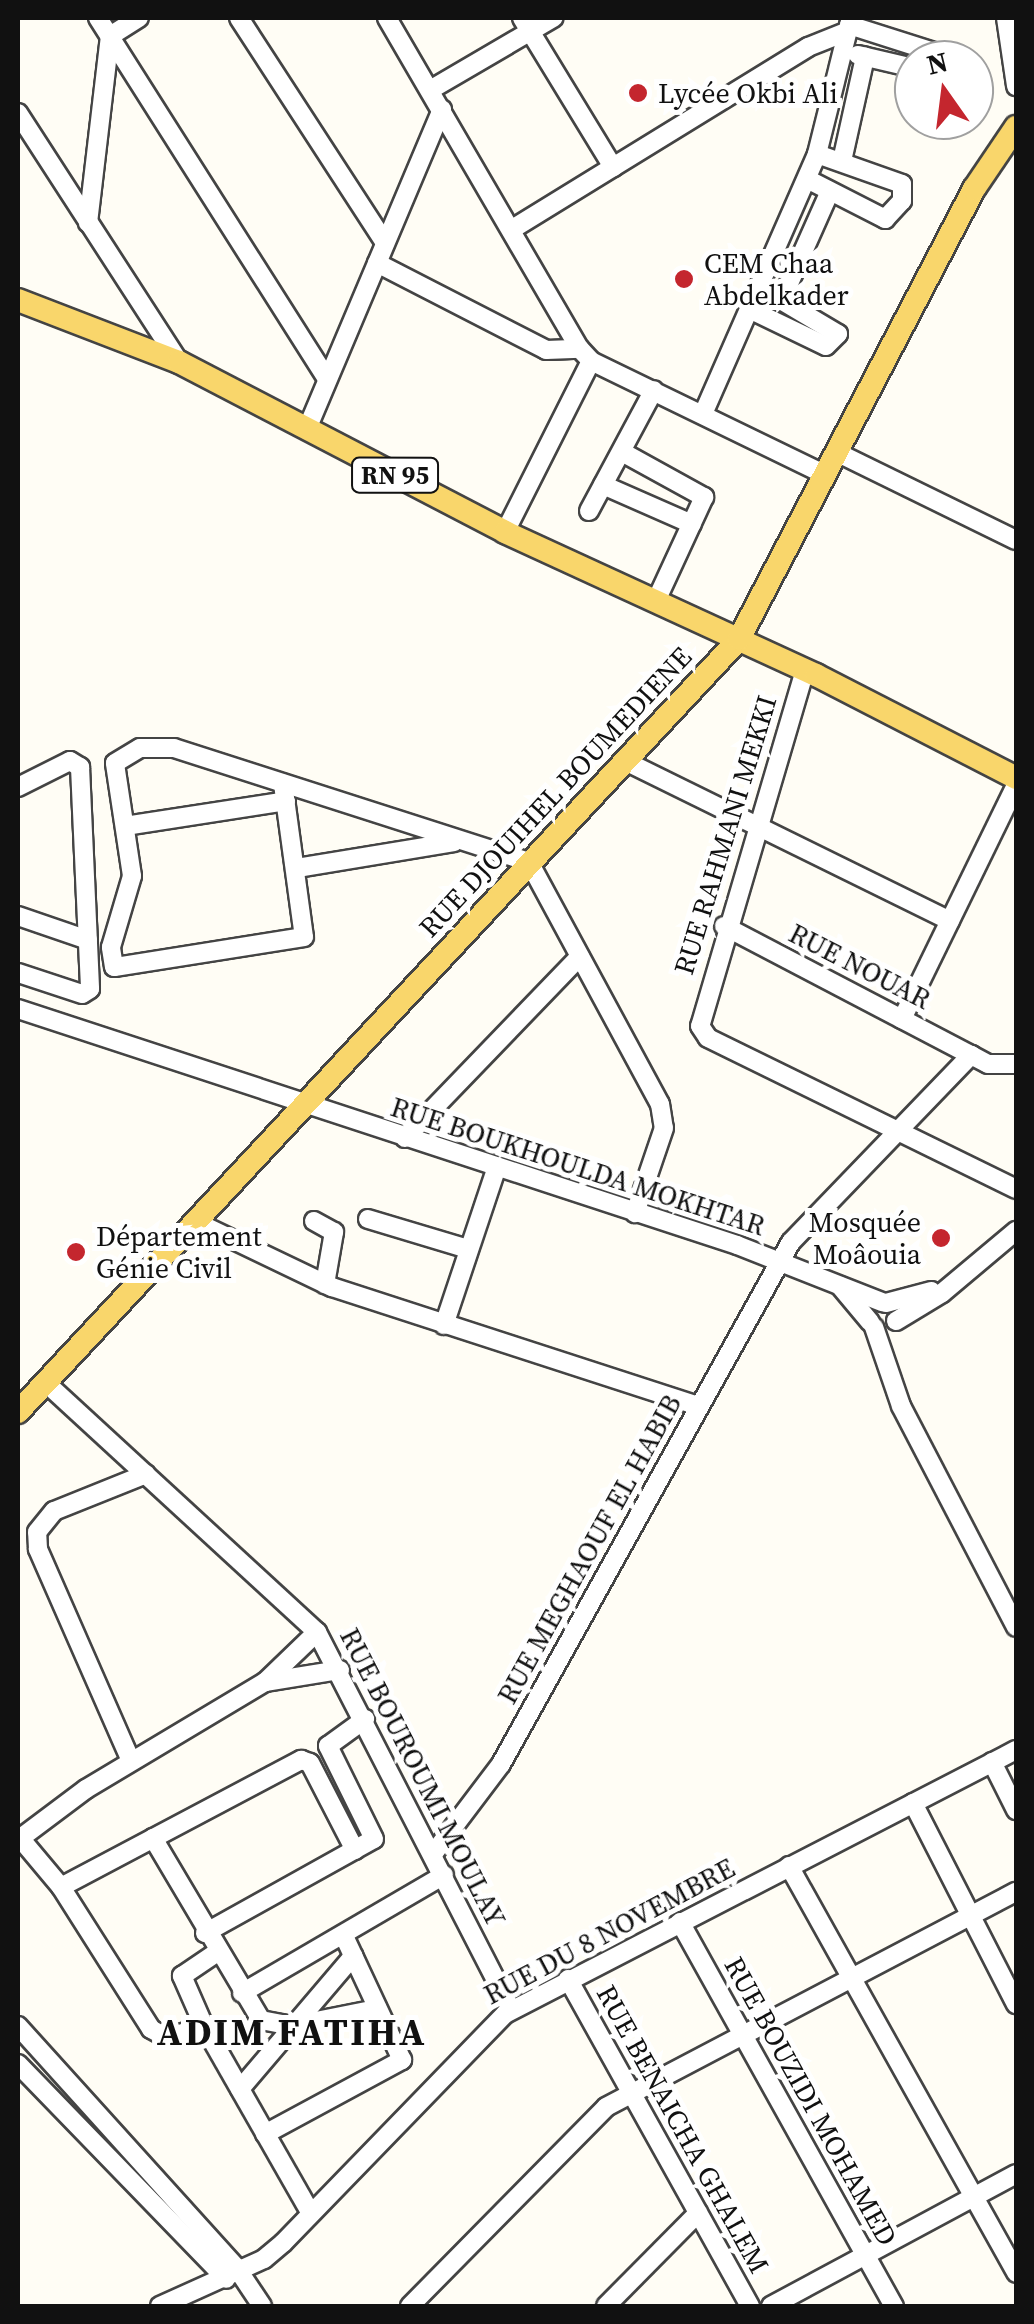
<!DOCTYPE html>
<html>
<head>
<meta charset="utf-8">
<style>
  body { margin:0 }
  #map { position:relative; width:1034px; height:2324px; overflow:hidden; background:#fffdf5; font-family:"Source Serif 4",serif }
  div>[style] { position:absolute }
  .roads { filter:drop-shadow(2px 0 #444) drop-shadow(-2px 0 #444) drop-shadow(0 2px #444) drop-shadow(0 -2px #444) }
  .minor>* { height:18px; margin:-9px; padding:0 9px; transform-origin:9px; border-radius:9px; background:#fff }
  .major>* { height:22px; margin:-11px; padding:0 11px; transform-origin:11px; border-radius:11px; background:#f9d66b }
  .dots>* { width:28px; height:28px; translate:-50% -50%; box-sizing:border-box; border:5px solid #fff; border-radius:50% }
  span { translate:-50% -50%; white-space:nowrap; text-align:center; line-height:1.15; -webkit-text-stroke:10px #fff; paint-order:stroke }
  .shield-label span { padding:2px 8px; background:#fff; border:2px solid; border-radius:8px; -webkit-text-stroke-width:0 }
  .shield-label { font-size:25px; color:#111; font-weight:700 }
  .poi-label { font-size:28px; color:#111 }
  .left { translate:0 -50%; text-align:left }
  .right { translate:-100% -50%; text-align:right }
  .street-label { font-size:28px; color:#111 }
  .district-label { font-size:38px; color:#111; font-weight:700; letter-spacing:2.5px }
  .frame { position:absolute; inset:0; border:20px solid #111; pointer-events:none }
  .north { position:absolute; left:894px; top:40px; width:100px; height:100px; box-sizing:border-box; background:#fff; border:2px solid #a0a0a0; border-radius:50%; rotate:346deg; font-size:28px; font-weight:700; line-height:40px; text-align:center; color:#111 }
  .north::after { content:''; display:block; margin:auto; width:35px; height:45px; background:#c4262e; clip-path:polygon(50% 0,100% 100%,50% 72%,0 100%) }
</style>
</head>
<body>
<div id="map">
  <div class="roads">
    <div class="minor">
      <i style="left:98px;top:18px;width:428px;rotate:57.6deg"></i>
      <i style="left:239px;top:18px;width:268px;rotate:57deg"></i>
      <i style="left:387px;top:18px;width:383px;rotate:59.8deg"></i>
      <i style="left:580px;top:349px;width:16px;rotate:47deg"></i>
      <i style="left:591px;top:361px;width:259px;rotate:25.9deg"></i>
      <i style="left:522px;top:18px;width:175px;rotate:58.6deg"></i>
      <i style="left:1006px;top:18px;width:69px;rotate:81.6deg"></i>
      <i style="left:849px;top:25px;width:96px;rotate:17.7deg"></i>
      <i style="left:940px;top:54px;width:6px;rotate:81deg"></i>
      <i style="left:858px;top:55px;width:57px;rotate:13.1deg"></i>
      <i style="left:430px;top:90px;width:143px;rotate:-30.3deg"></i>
      <i style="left:18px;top:113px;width:297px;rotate:57.1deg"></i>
      <i style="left:842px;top:161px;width:107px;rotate:-77.5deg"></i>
      <i style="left:807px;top:179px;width:88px;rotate:27.1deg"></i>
      <i style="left:885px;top:219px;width:25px;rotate:-47deg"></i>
      <i style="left:902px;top:201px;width:17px;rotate:-90deg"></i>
      <i style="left:902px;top:184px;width:90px;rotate:-160.6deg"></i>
      <i style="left:88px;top:223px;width:188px;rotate:-83.3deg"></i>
      <i style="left:110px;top:36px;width:34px;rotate:-32deg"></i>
      <i style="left:514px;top:228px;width:345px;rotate:-31.6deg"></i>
      <i style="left:808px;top:47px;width:43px;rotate:-21.8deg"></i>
      <i style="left:377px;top:263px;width:190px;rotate:27.2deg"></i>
      <i style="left:546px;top:350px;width:34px;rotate:-2deg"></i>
      <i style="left:782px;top:299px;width:118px;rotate:-66deg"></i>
      <i style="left:749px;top:309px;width:85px;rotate:25.7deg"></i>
      <i style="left:826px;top:346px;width:17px;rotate:-45deg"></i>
      <i style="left:838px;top:334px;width:92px;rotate:-149.3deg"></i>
      <i style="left:703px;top:414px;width:284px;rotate:-66.3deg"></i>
      <i style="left:817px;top:154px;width:140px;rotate:-76deg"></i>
      <i style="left:307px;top:429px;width:347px;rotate:-67.1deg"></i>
      <i style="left:622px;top:452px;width:94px;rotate:28.8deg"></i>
      <i style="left:704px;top:497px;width:115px;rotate:114.8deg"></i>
      <i style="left:836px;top:452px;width:200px;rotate:26.1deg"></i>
      <i style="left:603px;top:485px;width:97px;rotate:23.7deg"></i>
      <i style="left:589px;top:511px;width:137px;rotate:-61.8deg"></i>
      <i style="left:505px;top:532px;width:191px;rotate:-63.3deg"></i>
      <i style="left:805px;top:670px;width:371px;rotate:106.4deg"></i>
      <i style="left:700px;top:1026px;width:14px;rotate:56deg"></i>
      <i style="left:708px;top:1038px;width:343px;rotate:26.1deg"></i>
      <i style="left:625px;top:761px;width:362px;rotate:26.2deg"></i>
      <i style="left:283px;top:784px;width:154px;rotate:82.2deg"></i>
      <i style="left:304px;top:937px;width:192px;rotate:171deg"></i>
      <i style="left:114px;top:967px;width:20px;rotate:-99deg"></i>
      <i style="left:111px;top:947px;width:74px;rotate:-73.5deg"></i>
      <i style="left:132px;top:876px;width:114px;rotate:-98.6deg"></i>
      <i style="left:115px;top:763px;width:29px;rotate:-31deg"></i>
      <i style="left:140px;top:748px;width:34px"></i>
      <i style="left:174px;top:748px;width:373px;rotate:17.8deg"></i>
      <i style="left:529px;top:862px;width:275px;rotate:61.6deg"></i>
      <i style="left:660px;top:1104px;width:24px;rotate:81deg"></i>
      <i style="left:664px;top:1128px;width:90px;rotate:108.8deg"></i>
      <i style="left:18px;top:787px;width:58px;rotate:-26.6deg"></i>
      <i style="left:70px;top:761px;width:12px;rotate:31deg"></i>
      <i style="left:80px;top:767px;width:222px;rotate:87.4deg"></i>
      <i style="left:90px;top:989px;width:9px;rotate:148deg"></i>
      <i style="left:82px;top:994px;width:67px;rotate:-161.8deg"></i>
      <i style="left:125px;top:826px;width:163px;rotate:-8.8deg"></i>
      <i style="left:297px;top:868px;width:159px;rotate:-9.4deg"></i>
      <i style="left:18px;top:916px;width:74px;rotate:18.9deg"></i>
      <i style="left:724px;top:926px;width:279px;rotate:27.6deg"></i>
      <i style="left:18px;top:1009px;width:757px;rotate:18.17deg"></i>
      <i style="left:737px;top:1245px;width:156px;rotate:21.5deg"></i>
      <i style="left:902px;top:1019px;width:260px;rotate:-64deg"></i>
      <i style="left:405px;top:1138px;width:252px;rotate:-46.1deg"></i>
      <i style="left:368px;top:1219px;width:104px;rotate:16.7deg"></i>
      <i style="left:194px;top:1221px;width:153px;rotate:25.6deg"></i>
      <i style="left:332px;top:1287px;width:386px;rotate:18deg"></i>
      <i style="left:314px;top:1221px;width:23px;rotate:29deg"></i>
      <i style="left:334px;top:1232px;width:53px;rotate:99.8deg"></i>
      <i style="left:840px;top:1286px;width:47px;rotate:50.2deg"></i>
      <i style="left:886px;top:1303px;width:47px;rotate:-14.9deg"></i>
      <i style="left:896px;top:1321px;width:54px;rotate:-31.3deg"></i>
      <i style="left:942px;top:1293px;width:97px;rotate:-40deg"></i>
      <i style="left:444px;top:1325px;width:167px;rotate:-71.5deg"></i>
      <i style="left:874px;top:1327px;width:83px;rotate:71.1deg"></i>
      <i style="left:901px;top:1406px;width:249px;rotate:62.5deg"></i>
      <i style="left:45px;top:1382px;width:369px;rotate:42.6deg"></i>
      <i style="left:317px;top:1632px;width:425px;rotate:62.8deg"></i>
      <i style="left:317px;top:1632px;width:72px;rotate:136.1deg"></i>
      <i style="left:265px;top:1682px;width:76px;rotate:-9.1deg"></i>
      <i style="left:131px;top:1761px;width:232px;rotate:-113.7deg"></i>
      <i style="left:38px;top:1549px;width:17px;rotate:-93deg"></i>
      <i style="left:37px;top:1532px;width:27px;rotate:-51deg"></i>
      <i style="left:54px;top:1511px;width:99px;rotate:-21.9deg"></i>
      <i style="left:992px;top:1762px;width:54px;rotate:63.4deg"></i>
      <i style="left:913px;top:1803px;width:226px;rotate:62.9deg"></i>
      <i style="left:20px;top:1838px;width:64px;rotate:50.1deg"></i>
      <i style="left:61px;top:1887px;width:168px;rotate:57.6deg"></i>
      <i style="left:151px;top:2029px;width:18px;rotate:29deg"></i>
      <i style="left:167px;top:2038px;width:39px;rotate:-18deg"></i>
      <i style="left:204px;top:2026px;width:212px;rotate:60.3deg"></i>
      <i style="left:153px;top:1838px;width:212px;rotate:59.3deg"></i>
      <i style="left:261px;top:2020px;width:31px;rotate:11deg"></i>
      <i style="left:291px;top:2026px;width:88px;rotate:-11.2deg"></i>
      <i style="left:18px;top:1840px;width:85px;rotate:-36.9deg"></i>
      <i style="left:86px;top:1789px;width:209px;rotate:-30.9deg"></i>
      <i style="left:433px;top:1854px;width:113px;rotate:-52.9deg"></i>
      <i style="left:501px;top:1764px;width:597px;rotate:-60.95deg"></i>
      <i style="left:791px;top:1242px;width:260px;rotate:-46.1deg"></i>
      <i style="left:971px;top:1055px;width:19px;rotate:28deg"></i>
      <i style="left:988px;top:1064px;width:28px"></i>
      <i style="left:789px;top:1866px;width:466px;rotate:60.8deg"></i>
      <i style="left:61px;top:1887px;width:272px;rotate:-27.9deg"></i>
      <i style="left:301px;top:1760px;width:9px;rotate:18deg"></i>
      <i style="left:310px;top:1763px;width:98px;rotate:62.7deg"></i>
      <i style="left:680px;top:1922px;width:440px;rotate:60.9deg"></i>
      <i style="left:205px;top:1933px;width:193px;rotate:-29.1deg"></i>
      <i style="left:374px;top:1839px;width:104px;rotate:-116.3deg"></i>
      <i style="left:328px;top:1746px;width:46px;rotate:-36.1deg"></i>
      <i style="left:568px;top:1979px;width:374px;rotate:60.9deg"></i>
      <i style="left:242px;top:1993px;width:234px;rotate:-30.3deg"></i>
      <i style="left:18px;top:2026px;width:325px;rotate:47.9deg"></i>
      <i style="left:236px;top:2267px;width:47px;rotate:56.3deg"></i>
      <i style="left:204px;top:2026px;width:55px;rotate:-113.7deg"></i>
      <i style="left:182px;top:1976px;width:41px;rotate:-34.1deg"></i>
      <i style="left:18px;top:2064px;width:299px;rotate:45.9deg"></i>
      <i style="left:240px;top:2089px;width:175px;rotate:-49.6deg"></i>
      <i style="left:265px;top:2134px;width:156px;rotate:-28.4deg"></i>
      <i style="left:402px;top:2060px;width:137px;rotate:-115.1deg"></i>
      <i style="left:160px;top:2306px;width:114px;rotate:-24.3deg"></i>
      <i style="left:264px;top:2259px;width:25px;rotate:-40deg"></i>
      <i style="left:283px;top:2243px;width:319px;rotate:-45.9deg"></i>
      <i style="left:505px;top:2014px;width:575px;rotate:-27.32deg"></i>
      <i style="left:410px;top:2306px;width:279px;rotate:-45.4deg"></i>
      <i style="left:606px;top:2107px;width:463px;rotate:-27.7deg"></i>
      <i style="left:606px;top:2306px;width:131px;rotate:-45.3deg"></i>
      <i style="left:771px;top:2306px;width:278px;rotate:-28.3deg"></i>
    </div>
    <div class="major">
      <i style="left:18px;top:300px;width:173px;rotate:21.1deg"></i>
      <i style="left:179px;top:362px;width:368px;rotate:27.5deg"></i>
      <i style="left:505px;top:532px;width:342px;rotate:24.7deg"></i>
      <i style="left:816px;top:675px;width:225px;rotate:27.2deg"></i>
      <i style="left:18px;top:1412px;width:1057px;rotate:-46.99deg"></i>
      <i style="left:739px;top:639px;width:508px;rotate:-62.43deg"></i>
      <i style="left:974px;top:189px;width:75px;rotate:-55.9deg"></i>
    </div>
  </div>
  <div class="dots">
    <i style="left:638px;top:93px;background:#c4262e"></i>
    <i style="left:684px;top:279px;background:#c4262e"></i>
    <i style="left:941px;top:1238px;background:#c4262e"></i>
    <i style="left:76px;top:1252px;background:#c4262e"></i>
  </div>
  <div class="shield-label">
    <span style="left:395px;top:475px">RN 95</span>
  </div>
  <div class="poi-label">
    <span class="left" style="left:658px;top:93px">Lycée Okbi Ali</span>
    <span class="left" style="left:704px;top:279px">CEM Chaa<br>Abdelkader</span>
    <span class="right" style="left:921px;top:1238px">Mosquée<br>Moâouia</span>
    <span class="left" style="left:96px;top:1252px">Département<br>Génie Civil</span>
  </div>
  <div class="street-label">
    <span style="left:555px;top:792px;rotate:-47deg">RUE DJOUIHEL BOUMEDIENE</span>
    <span style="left:725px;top:835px;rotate:-73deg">RUE RAHMANI MEKKI</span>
    <span style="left:860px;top:966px;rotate:27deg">RUE NOUAR</span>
    <span style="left:578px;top:1166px;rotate:18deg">RUE BOUKHOULDA MOKHTAR</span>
    <span style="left:589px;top:1549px;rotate:-61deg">RUE MEGHAOUF EL HABIB</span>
    <span style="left:423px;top:1777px;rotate:63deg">RUE BOUROUMI MOULAY</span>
    <span style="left:609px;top:1931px;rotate:-28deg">RUE DU 8 NOVEMBRE</span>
    <span style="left:811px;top:2101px;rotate:61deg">RUE BOUZIDI MOHAMED</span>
    <span style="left:683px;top:2129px;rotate:61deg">RUE BENAICHA GHALEM</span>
  </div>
  <div class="district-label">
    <span style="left:292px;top:2033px">ADIM FATIHA</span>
  </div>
  <div class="frame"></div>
  <div class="north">N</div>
</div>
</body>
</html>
